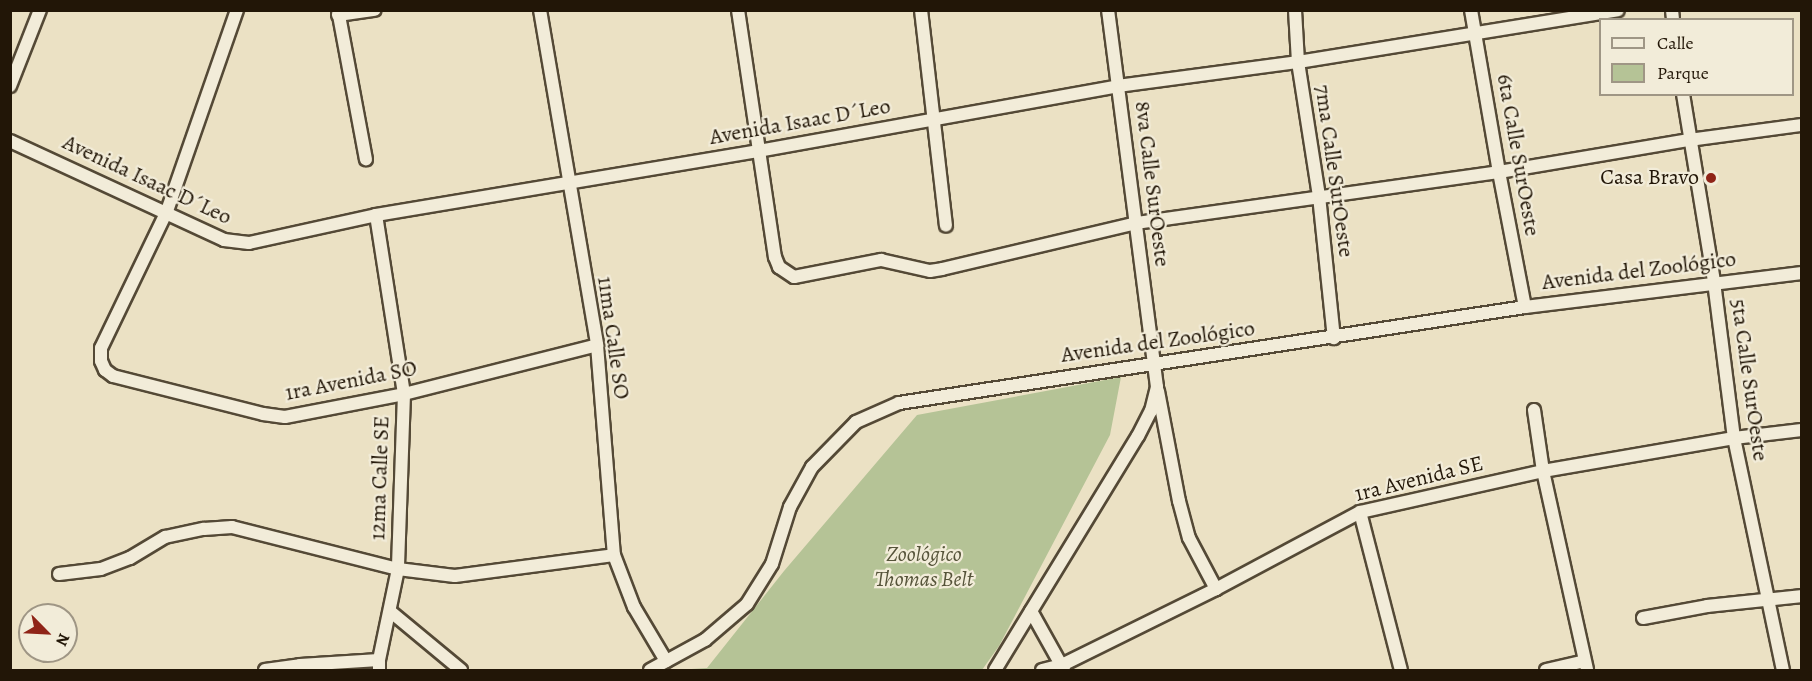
<!DOCTYPE html>
<html>
<head>
<meta charset="utf-8">
<style>
  body { margin:0 }
  #map { position:relative; width:1812px; height:681px; overflow:hidden; background:#ebe1c4; font-family:Alegreya,serif }
  div>[style] { position:absolute }
  .green>* { inset:0; background:#b5c396 }
  .roads { filter:drop-shadow(2px 0 #544936) drop-shadow(-2px 0 #544936) drop-shadow(0 2px #544936) drop-shadow(0 -2px #544936) }
  .street>* { height:12px; margin:-6px; padding:0 6px; transform-origin:6px; border-radius:6px; background:#f2ecd9 }
  .dots>* { width:16px; height:16px; translate:-50% -50%; box-sizing:border-box; border:3px solid #f2ecd9; border-radius:50% }
  span { translate:-50% -50%; white-space:nowrap; text-align:center; line-height:1.15; -webkit-text-stroke:4.5px #f2ecd9; paint-order:stroke }
  .street-label { font-size:22px; color:#221607 }
  .poi-label { font-size:22px; color:#221607 }
  .right { translate:-100% -50%; text-align:right }
  .park-label { font-size:22px; color:#555339; font-style:italic }
  .frame { position:absolute; inset:0; border:12px solid #221607; pointer-events:none }
  .legend { position:absolute; left:1599px; top:18px; width:195px; height:78px; box-sizing:border-box; background:#f2ecd9; border:2px solid #9f9685; margin:0; padding:8px 10px; list-style:none; font-size:18px; color:#221607 }
  .legend li { display:flex; align-items:center; gap:12px; height:30px }
  .legend b { width:30px; border:2px solid #9f9685 }
  .north { position:absolute; left:18px; top:603px; width:60px; height:60px; box-sizing:border-box; background:#f2ecd9; border:2px solid #9f9685; border-radius:50%; rotate:114deg; font-size:16px; font-weight:700; line-height:24px; text-align:center; color:#221607 }
  .north::after { content:''; display:block; margin:auto; width:21px; height:27px; background:#8f2418; clip-path:polygon(50% 0,100% 100%,50% 72%,0 100%) }
</style>
</head>
<body>
<div id="map">
  <div class="green">
    <i style="clip-path:polygon(1121px 377px,1110px 435px,999px 646px,982px 670px,676px 670px,707px 668px,784px 571px,917px 415px)"></i>
  </div>
  <div class="roads">
    <div class="street">
      <i style="left:237px;top:10px;width:213px;rotate:109.2deg"></i>
      <i style="left:167px;top:211px;width:152px;rotate:115.7deg"></i>
      <i style="left:101px;top:348px;width:13px;rotate:90deg"></i>
      <i style="left:101px;top:361px;width:10px;rotate:66deg"></i>
      <i style="left:105px;top:370px;width:10px;rotate:37deg"></i>
      <i style="left:113px;top:376px;width:155px;rotate:14.2deg"></i>
      <i style="left:263px;top:414px;width:22px;rotate:8deg"></i>
      <i style="left:285px;top:417px;width:121px;rotate:-10.9deg"></i>
      <i style="left:404px;top:394px;width:199px;rotate:-14.2deg"></i>
      <i style="left:338px;top:10px;width:152px;rotate:79.4deg"></i>
      <i style="left:540px;top:10px;width:340px;rotate:80.3deg"></i>
      <i style="left:597px;top:345px;width:211px;rotate:85.4deg"></i>
      <i style="left:614px;top:555px;width:56px;rotate:69deg"></i>
      <i style="left:634px;top:607px;width:63px;rotate:59.3deg"></i>
      <i style="left:738px;top:10px;width:250px;rotate:81.5deg"></i>
      <i style="left:775px;top:257px;width:11px;rotate:68deg"></i>
      <i style="left:779px;top:267px;width:18px;rotate:34deg"></i>
      <i style="left:794px;top:277px;width:89px;rotate:-11.1deg"></i>
      <i style="left:881px;top:260px;width:50px;rotate:12.7deg"></i>
      <i style="left:930px;top:271px;width:12px;rotate:-9deg"></i>
      <i style="left:942px;top:269px;width:199px;rotate:-13.3deg"></i>
      <i style="left:1136px;top:223px;width:367px;rotate:-8deg"></i>
      <i style="left:1499px;top:172px;width:193px;rotate:-9.6deg"></i>
      <i style="left:1689px;top:140px;width:114px;rotate:-7.6deg"></i>
      <i style="left:921px;top:10px;width:217px;rotate:83.4deg"></i>
      <i style="left:1295px;top:10px;width:52px;rotate:86.7deg"></i>
      <i style="left:1298px;top:62px;width:136px;rotate:81.1deg"></i>
      <i style="left:1319px;top:196px;width:143px;rotate:84deg"></i>
      <i style="left:1471px;top:10px;width:164px;rotate:80.2deg"></i>
      <i style="left:1499px;top:172px;width:137px;rotate:79.1deg"></i>
      <i style="left:1672px;top:10px;width:10px;rotate:84deg"></i>
      <i style="left:338px;top:15px;width:37px;rotate:-8deg"></i>
      <i style="left:10px;top:86px;width:82px;rotate:-68.5deg"></i>
      <i style="left:1683px;top:94px;width:191px;rotate:80.6deg"></i>
      <i style="left:1714px;top:282px;width:157px;rotate:82.7deg"></i>
      <i style="left:1734px;top:438px;width:237px;rotate:78.1deg"></i>
      <i style="left:10px;top:141px;width:236px;rotate:24.8deg"></i>
      <i style="left:224px;top:240px;width:25px;rotate:7deg"></i>
      <i style="left:249px;top:243px;width:130px;rotate:-12.4deg"></i>
      <i style="left:376px;top:215px;width:387px;rotate:-9.5deg"></i>
      <i style="left:758px;top:151px;width:366px;rotate:-10.2deg"></i>
      <i style="left:1118px;top:86px;width:182px;rotate:-7.6deg"></i>
      <i style="left:1298px;top:62px;width:324px;rotate:-9.2deg"></i>
      <i style="left:376px;top:215px;width:181px;rotate:81.1deg"></i>
      <i style="left:404px;top:394px;width:175px;rotate:92deg"></i>
      <i style="left:398px;top:569px;width:93px;rotate:101.8deg"></i>
      <i style="left:379px;top:660px;width:10px;rotate:90deg"></i>
      <i style="left:1158px;top:391px;width:112px;rotate:79.2deg"></i>
      <i style="left:1179px;top:501px;width:38px;rotate:75deg"></i>
      <i style="left:1189px;top:538px;width:58px;rotate:62.1deg"></i>
      <i style="left:1534px;top:410px;width:62px;rotate:81.6deg"></i>
      <i style="left:1543px;top:471px;width:204px;rotate:77.5deg"></i>
      <i style="left:1360px;top:512px;width:163px;rotate:75.5deg"></i>
      <i style="left:59px;top:574px;width:42px;rotate:-6.8deg"></i>
      <i style="left:101px;top:569px;width:31px;rotate:-21deg"></i>
      <i style="left:130px;top:558px;width:41px;rotate:-31deg"></i>
      <i style="left:165px;top:537px;width:40px;rotate:-12deg"></i>
      <i style="left:204px;top:529px;width:28px;rotate:-4deg"></i>
      <i style="left:232px;top:527px;width:171px;rotate:14.2deg"></i>
      <i style="left:398px;top:569px;width:57px;rotate:7deg"></i>
      <i style="left:455px;top:576px;width:160px;rotate:-7.5deg"></i>
      <i style="left:1031px;top:611px;width:68px;rotate:60.8deg"></i>
      <i style="left:391px;top:612px;width:91px;rotate:39.6deg"></i>
      <i style="left:1643px;top:618px;width:65px;rotate:-10.6deg"></i>
      <i style="left:1707px;top:606px;width:96px;rotate:-6deg"></i>
      <i style="left:265px;top:670px;width:35px;rotate:-8deg"></i>
      <i style="left:300px;top:665px;width:79px;rotate:-3.6deg"></i>
      <i style="left:650px;top:670px;width:63px;rotate:-28.6deg"></i>
      <i style="left:705px;top:640px;width:55px;rotate:-40.6deg"></i>
      <i style="left:747px;top:604px;width:47px;rotate:-58deg"></i>
      <i style="left:772px;top:564px;width:60px;rotate:-72.5deg"></i>
      <i style="left:790px;top:507px;width:46px;rotate:-61.2deg"></i>
      <i style="left:812px;top:467px;width:63px;rotate:-45.6deg"></i>
      <i style="left:856px;top:422px;width:47px;rotate:-23.8deg"></i>
      <i style="left:899px;top:403px;width:633px;rotate:-8.72deg"></i>
      <i style="left:1525px;top:307px;width:279px;rotate:-7deg"></i>
      <i style="left:995px;top:670px;width:274px;rotate:-58.6deg"></i>
      <i style="left:1138px;top:436px;width:28px;rotate:-63deg"></i>
      <i style="left:1151px;top:411px;width:25px;rotate:-76deg"></i>
      <i style="left:1157px;top:387px;width:380px;rotate:-97.4deg"></i>
      <i style="left:1042px;top:670px;width:21px;rotate:-14deg"></i>
      <i style="left:1062px;top:665px;width:172px;rotate:-26.3deg"></i>
      <i style="left:1216px;top:589px;width:163px;rotate:-28.1deg"></i>
      <i style="left:1360px;top:512px;width:188px;rotate:-12.6deg"></i>
      <i style="left:1543px;top:471px;width:194px;rotate:-9.8deg"></i>
      <i style="left:1734px;top:438px;width:68px;rotate:-6.7deg"></i>
      <i style="left:1546px;top:670px;width:39px;rotate:-13deg"></i>
    </div>
  </div>
  <div class="dots">
    <i style="left:1711px;top:178px;background:#8f2418"></i>
  </div>
  <div class="street-label">
    <span style="left:800px;top:122px;rotate:-10deg">Avenida Isaac D´Leo</span>
    <span style="left:1518px;top:155px;rotate:80deg">6ta Calle SurOeste</span>
    <span style="left:1334px;top:171px;rotate:82deg">7ma Calle SurOeste</span>
    <span style="left:147px;top:180px;rotate:25deg">Avenida Isaac D´Leo</span>
    <span style="left:1152px;top:184px;rotate:83deg">8va Calle SurOeste</span>
    <span style="left:1639px;top:271px;rotate:-7deg">Avenida del Zoológico</span>
    <span style="left:613px;top:338px;rotate:82deg">11ma Calle SO</span>
    <span style="left:1158px;top:342px;rotate:-8deg">Avenida del Zoológico</span>
    <span style="left:1749px;top:380px;rotate:82deg">5ta Calle SurOeste</span>
    <span style="left:351px;top:381px;rotate:-11deg">1ra Avenida SO</span>
    <span style="left:380px;top:478px;rotate:-88deg">12ma Calle SE</span>
    <span style="left:1419px;top:479px;rotate:-14deg">1ra Avenida SE</span>
  </div>
  <div class="poi-label">
    <span class="right" style="left:1699px;top:178px">Casa Bravo</span>
  </div>
  <div class="park-label">
    <span style="left:924px;top:567px">Zoológico<br>Thomas Belt</span>
  </div>
  <div class="frame"></div>
  <ul class="legend">
  <li><b style="height:8px;background:#f2ecd9"></b>Calle</li>
  <li><b style="height:16px;background:#b5c396"></b>Parque</li>
  </ul>
  <div class="north">N</div>
</div>
</body>
</html>
